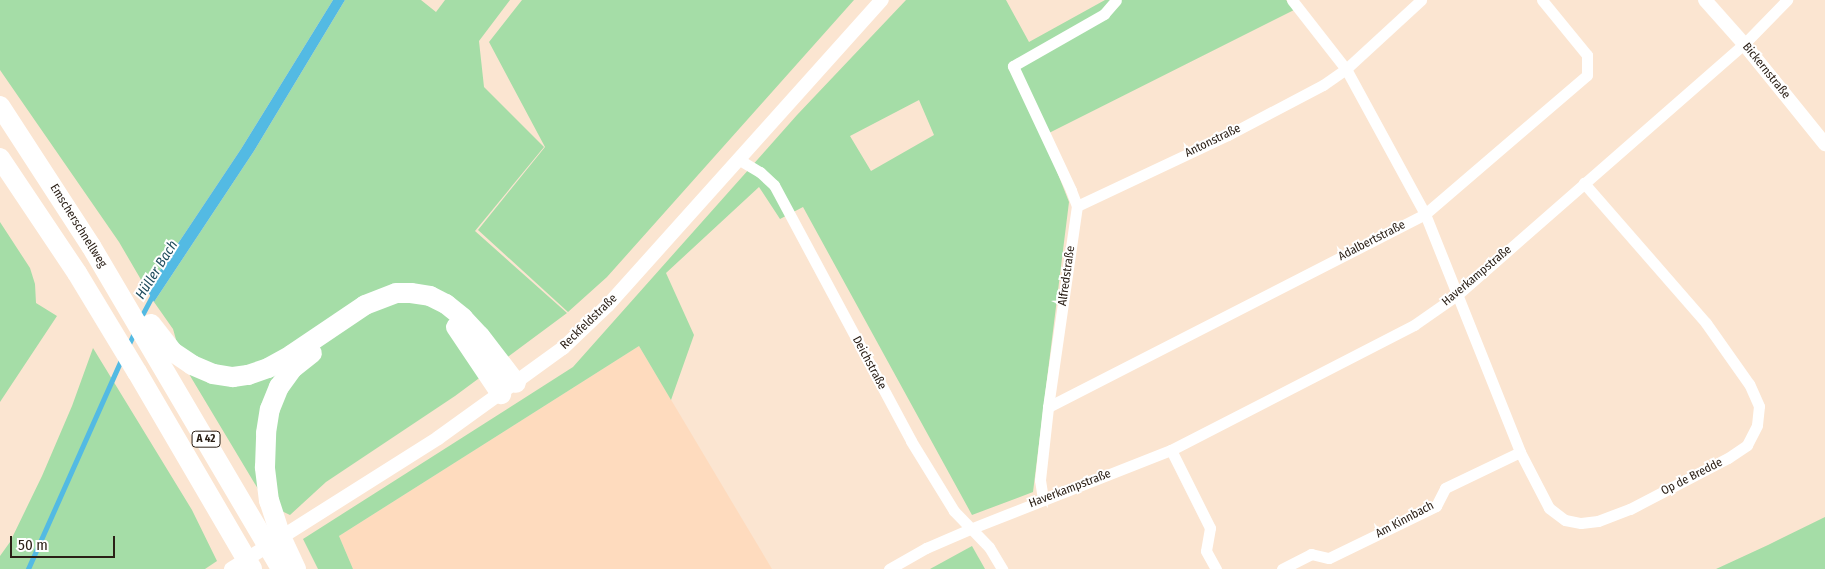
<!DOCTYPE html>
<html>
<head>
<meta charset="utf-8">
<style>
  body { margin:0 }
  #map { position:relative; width:1825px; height:569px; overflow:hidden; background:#fbe5d1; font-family:"Fira Sans Condensed",sans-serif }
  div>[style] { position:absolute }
  .built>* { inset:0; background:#fedbbe }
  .green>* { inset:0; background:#a5dda7 }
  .water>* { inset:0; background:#53bae3 }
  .stream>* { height:4.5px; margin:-2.25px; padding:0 2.25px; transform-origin:2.25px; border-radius:2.25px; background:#53bae3 }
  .minor>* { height:11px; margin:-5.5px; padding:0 5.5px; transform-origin:5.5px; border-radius:5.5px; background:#fff }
  .tertiary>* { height:14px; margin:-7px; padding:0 7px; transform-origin:7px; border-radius:7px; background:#fff }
  .motorway>* { height:20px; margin:-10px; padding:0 10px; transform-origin:10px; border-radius:10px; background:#fff }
  span { translate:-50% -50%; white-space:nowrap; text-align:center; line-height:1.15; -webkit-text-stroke:4px #fff; paint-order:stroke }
  .shield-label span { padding:1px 4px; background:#fff; border:1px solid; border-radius:4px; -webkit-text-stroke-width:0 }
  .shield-label { font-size:11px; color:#2b2017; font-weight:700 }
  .street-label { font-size:12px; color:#2b2017 }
  .water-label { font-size:14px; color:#214d5e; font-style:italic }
  .scale { position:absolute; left:10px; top:536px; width:105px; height:22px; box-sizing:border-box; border:2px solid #2b2017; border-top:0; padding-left:6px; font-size:15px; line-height:18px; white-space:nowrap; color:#2b2017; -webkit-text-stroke:4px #fff; paint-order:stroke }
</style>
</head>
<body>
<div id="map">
  <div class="built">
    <i style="clip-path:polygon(639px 346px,772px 569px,353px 569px,339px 536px)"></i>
  </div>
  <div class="green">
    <i style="clip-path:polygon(0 0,333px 0,241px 149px,147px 290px,119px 242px,0 70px)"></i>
    <i style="clip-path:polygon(345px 0,421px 0,436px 12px,445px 0,510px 0,479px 41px,484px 87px,544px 147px,475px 231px,567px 313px,455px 396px,326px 482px,290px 515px,267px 504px,183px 364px,173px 329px,154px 302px,254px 151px)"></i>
    <i style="clip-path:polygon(522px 0,854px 0,607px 277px,568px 312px,478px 230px,545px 147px,489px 42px)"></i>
    <i style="clip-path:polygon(evenodd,906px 0,1006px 0,1029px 42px,1105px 0,1286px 0,1294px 10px,1043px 136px,1069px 202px,1033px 492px,972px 515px,803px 207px,780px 219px,759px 187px,666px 273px,694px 335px,671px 400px,639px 346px,339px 536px,353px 569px,318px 569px,303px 539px,573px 367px,797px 115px,906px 0,919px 100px,934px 135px,871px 171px,850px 136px,919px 100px)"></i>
    <i style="clip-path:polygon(0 222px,30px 268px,35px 284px,36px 303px,57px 316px,0 402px)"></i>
    <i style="clip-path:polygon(93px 348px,192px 510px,217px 561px,205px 569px,0 569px,0 556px,10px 542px,42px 476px,72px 406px)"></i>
    <i style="clip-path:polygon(1825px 517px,1825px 569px,1716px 569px,1768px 545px)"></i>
    <i style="clip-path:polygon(972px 546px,985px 569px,930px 569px)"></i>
  </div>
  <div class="water">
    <i style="clip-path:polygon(333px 0,345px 0,254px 151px,154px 302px,147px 290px,241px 149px)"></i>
  </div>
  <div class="stream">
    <i style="left:140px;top:319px;width:30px;rotate:-62deg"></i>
    <i style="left:128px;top:346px;width:17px;rotate:-65deg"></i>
    <i style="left:28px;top:569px;width:231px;rotate:-66deg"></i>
  </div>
  <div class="minor">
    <i style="left:1292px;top:0;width:88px;rotate:52deg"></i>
    <i style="left:1346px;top:69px;width:165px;rotate:61.4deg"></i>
    <i style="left:1425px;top:214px;width:256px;rotate:68.2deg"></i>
    <i style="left:1520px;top:452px;width:63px;rotate:62.6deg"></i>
    <i style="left:1549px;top:508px;width:20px;rotate:37deg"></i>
    <i style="left:1565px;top:520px;width:16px;rotate:11deg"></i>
    <i style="left:1581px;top:523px;width:17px;rotate:-7deg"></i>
    <i style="left:1598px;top:521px;width:34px;rotate:-21deg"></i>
    <i style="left:1630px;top:509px;width:110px;rotate:-27.5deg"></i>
    <i style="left:1728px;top:458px;width:23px;rotate:-34deg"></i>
    <i style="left:1747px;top:445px;width:22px;rotate:-63deg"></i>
    <i style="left:1757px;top:425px;width:19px;rotate:-84deg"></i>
    <i style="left:1759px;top:406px;width:24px;rotate:-114deg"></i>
    <i style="left:1749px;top:384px;width:75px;rotate:-125.2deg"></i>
    <i style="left:1706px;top:323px;width:186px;rotate:-131.1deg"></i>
    <i style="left:738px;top:159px;width:26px;rotate:31deg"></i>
    <i style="left:760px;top:172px;width:19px;rotate:43deg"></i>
    <i style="left:774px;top:185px;width:290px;rotate:61.8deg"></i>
    <i style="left:911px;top:441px;width:82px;rotate:58.4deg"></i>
    <i style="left:954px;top:511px;width:50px;rotate:45.8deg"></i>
    <i style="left:989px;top:547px;width:26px;rotate:59deg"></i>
    <i style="left:1077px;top:206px;width:167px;rotate:-25.2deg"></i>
    <i style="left:1228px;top:135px;width:107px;rotate:-27.8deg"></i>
    <i style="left:1323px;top:85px;width:28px;rotate:-35deg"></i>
    <i style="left:1346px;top:69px;width:102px;rotate:-42.6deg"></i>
    <i style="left:1048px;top:407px;width:424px;rotate:-27.1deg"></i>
    <i style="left:1425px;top:214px;width:213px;rotate:-40.6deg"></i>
    <i style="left:1587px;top:75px;width:20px;rotate:-90deg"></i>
    <i style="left:1587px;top:55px;width:71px;rotate:-129.3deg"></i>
    <i style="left:1171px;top:450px;width:87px;rotate:63.4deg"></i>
    <i style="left:1210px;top:528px;width:23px;rotate:100deg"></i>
    <i style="left:1206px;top:551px;width:21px;rotate:61deg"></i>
    <i style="left:1043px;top:499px;width:19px;rotate:-99deg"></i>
    <i style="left:1040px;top:480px;width:73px;rotate:-83.7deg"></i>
    <i style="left:1048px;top:407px;width:203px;rotate:-81.8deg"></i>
    <i style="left:1077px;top:206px;width:17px;rotate:-111deg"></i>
    <i style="left:1071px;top:190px;width:137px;rotate:-115.1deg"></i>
    <i style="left:1013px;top:66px;width:105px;rotate:-29.7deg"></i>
    <i style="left:1104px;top:14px;width:18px;rotate:-49deg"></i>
    <i style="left:889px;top:569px;width:43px;rotate:-29.6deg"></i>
    <i style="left:926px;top:548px;width:48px;rotate:-23.4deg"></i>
    <i style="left:970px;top:529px;width:216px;rotate:-21.5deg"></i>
    <i style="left:1171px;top:450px;width:273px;rotate:-27.2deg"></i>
    <i style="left:1414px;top:325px;width:52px;rotate:-34.9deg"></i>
    <i style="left:1457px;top:295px;width:381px;rotate:-41.2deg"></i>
    <i style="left:1744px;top:44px;width:62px;rotate:-45.7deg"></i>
    <i style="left:1282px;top:569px;width:33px;rotate:-27deg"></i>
    <i style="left:1311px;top:554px;width:18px;rotate:13deg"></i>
    <i style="left:1329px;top:558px;width:119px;rotate:-25.9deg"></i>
    <i style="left:1436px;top:506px;width:20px;rotate:-63deg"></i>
    <i style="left:1445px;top:488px;width:83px;rotate:-25.6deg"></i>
  </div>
  <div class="tertiary">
    <i style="left:1705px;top:0;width:59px;rotate:48.4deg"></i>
    <i style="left:1744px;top:44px;width:129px;rotate:51deg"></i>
    <i style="left:231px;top:569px;width:245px;rotate:-32.3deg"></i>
    <i style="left:438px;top:438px;width:154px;rotate:-35.8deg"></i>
    <i style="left:563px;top:348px;width:62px;rotate:-43.7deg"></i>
    <i style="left:608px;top:305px;width:410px;rotate:-48.1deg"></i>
  </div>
  <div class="motorway">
    <i style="left:0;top:106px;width:167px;rotate:57deg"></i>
    <i style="left:91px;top:246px;width:375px;rotate:59.5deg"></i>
    <i style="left:0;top:158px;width:138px;rotate:56.2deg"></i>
    <i style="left:77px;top:273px;width:116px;rotate:58.8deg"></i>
    <i style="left:137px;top:372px;width:228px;rotate:59.7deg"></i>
    <i style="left:151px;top:324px;width:36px;rotate:52deg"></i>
    <i style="left:173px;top:352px;width:23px;rotate:34deg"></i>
    <i style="left:192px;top:365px;width:23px;rotate:23deg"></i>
    <i style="left:213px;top:374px;width:20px;rotate:9deg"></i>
    <i style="left:233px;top:377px;width:15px;rotate:-8deg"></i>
    <i style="left:248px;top:375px;width:21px;rotate:-19deg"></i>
    <i style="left:268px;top:368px;width:26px;rotate:-29deg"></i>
    <i style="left:291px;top:355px;width:89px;rotate:-34deg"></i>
    <i style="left:365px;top:305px;width:33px;rotate:-21deg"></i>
    <i style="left:396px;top:293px;width:15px"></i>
    <i style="left:411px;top:293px;width:19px;rotate:9deg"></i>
    <i style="left:430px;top:296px;width:18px;rotate:27deg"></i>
    <i style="left:446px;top:304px;width:22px;rotate:39deg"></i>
    <i style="left:463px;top:318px;width:25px;rotate:47deg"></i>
    <i style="left:480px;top:336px;width:59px;rotate:52.5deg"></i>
    <i style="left:456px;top:327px;width:81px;rotate:56.1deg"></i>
    <i style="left:296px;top:569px;width:35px;rotate:-115deg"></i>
    <i style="left:281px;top:537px;width:38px;rotate:-108deg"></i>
    <i style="left:269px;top:501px;width:34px;rotate:-97deg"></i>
    <i style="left:265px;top:467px;width:34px;rotate:-88deg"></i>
    <i style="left:266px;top:433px;width:24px;rotate:-81deg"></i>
    <i style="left:270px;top:409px;width:24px;rotate:-68deg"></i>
    <i style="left:279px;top:387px;width:24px;rotate:-54deg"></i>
    <i style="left:293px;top:368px;width:24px;rotate:-38deg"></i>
  </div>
  <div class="shield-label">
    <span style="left:206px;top:439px">A 42</span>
  </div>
  <div class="street-label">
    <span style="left:1766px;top:71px;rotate:51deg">Bickernstraße</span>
    <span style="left:1213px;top:141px;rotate:-26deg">Antonstraße</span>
    <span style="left:78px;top:226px;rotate:58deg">Emscherschnellweg</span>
    <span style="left:1372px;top:241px;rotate:-27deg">Adalbertstraße</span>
    <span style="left:1067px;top:276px;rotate:-82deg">Alfredstraße</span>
    <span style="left:1477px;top:276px;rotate:-40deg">Haverkampstraße</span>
    <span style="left:589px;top:322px;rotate:-44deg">Reckfeldstraße</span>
    <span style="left:869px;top:363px;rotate:62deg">Deichstraße</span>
    <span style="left:1692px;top:477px;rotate:-27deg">Op de Bredde</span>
    <span style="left:1070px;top:489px;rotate:-21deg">Haverkampstraße</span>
    <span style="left:1405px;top:520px;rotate:-28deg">Am Kinnbach</span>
  </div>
  <div class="water-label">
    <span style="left:157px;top:270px;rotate:-58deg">Hüller Bach</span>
  </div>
  <div class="scale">50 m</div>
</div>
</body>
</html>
